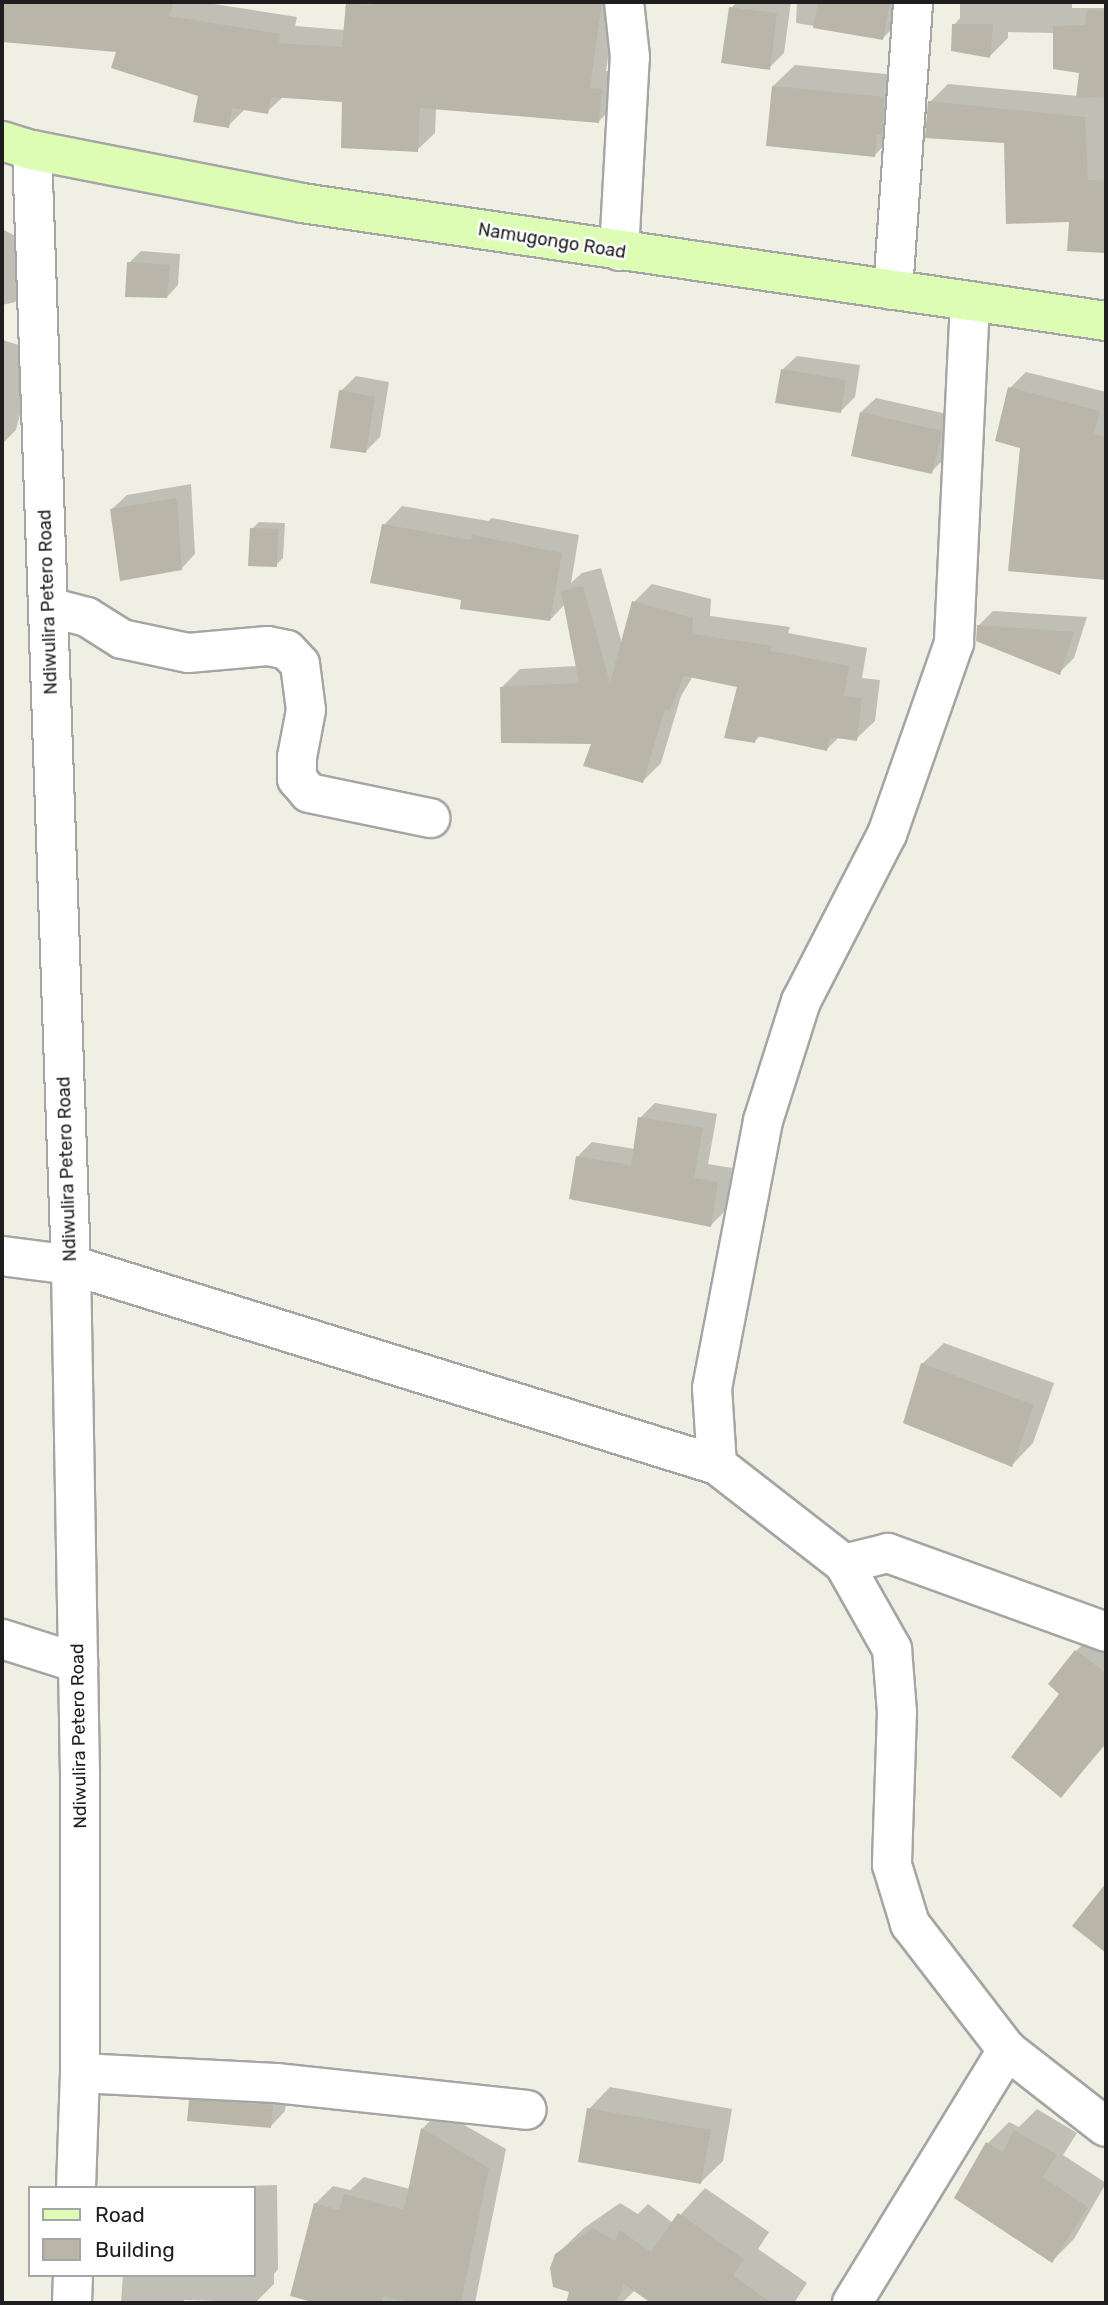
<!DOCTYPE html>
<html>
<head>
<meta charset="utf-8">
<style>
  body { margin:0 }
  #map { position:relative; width:1108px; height:2305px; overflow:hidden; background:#efefe3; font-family:Rubik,sans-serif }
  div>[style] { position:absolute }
  .shadow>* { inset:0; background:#0003 }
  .building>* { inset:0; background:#b9b6a9 }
  .roads { filter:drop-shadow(2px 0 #a5a5a5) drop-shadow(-2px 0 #a5a5a5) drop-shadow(0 2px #a5a5a5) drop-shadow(0 -2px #a5a5a5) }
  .minor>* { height:38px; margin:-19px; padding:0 19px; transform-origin:19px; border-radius:19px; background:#fff }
  .tertiary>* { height:38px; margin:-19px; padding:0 19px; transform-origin:19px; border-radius:19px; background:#fff }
  .secondary>* { height:38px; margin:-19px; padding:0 19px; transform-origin:19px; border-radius:19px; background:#dcfdb3 }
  span { translate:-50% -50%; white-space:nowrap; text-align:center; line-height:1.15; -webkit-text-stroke:5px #fff; paint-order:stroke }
  .street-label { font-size:18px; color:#1e1e1e }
  .frame { position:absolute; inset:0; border:4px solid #1e1e1e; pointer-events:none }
  .legend { position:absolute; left:28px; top:2186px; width:228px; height:91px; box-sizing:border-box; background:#fff; border:2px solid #a5a5a5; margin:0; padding:9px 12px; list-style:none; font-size:21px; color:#1e1e1e }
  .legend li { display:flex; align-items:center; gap:14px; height:35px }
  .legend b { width:35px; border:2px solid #a5a5a5 }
</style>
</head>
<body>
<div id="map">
  <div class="shadow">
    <i style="clip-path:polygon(2px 2px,201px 2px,297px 17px,295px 26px,345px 30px,350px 2px,616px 2px,606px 71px,619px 72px,616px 104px,599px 121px,436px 107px,435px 133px,417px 150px,344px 100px,284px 96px,267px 112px,245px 109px,228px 126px,200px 95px,118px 50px,2px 40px)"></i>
    <i style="clip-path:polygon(737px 2px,791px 2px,784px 53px,769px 68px,731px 8px)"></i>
    <i style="clip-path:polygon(797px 2px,909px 2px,907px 14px,883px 38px,796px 23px)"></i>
    <i style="clip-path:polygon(960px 2px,1072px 2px,1072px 8px,1106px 8px,1106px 251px,1068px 249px,1070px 220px,1005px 141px,930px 102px,948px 84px,1078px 96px,1081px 72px,1055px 33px,1008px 32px,1008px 38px,990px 56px,954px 25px,960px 18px)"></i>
    <i style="clip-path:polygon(795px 65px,905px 76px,896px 133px,875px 155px,773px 86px)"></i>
    <i style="clip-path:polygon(2px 229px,27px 242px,29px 288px,15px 302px,2px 305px)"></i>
    <i style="clip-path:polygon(141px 251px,180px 254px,178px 285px,167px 297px,129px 263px)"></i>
    <i style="clip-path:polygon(2px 340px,36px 350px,16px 430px,2px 444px)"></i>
    <i style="clip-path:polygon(797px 356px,860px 365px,855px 397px,840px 412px,782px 370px)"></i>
    <i style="clip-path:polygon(1026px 372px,1106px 392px,1106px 578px,1010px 569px,1021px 446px,1010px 388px)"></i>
    <i style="clip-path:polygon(356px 376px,389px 382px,380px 437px,365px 452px,341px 391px)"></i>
    <i style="clip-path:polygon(876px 398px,956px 416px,946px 457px,931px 472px,861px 412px)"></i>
    <i style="clip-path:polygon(191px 484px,195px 554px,181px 569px,112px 509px,127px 495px)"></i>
    <i style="clip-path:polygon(402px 506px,488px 521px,492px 518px,579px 535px,571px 583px,582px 573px,601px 568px,622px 644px,634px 602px,652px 584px,711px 599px,710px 616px,790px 627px,788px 633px,867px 648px,862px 678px,880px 680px,875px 721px,856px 739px,839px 737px,827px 749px,761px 735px,755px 741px,739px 686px,693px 676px,681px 696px,661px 763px,643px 781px,593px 742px,502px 687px,520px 669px,577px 666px,565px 604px,550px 620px,463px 599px,384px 525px)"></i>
    <i style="clip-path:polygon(259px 522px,285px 523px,283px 558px,276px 565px,252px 529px)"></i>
    <i style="clip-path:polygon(993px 611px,1087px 617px,1074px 658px,1059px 673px,978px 626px)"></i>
    <i style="clip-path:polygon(655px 1103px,717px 1114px,708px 1164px,732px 1168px,725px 1211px,710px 1226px,578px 1156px,592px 1142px,635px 1149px,640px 1118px)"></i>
    <i style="clip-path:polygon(944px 1343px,1054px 1383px,1033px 1443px,1012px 1465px,922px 1364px)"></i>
    <i style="clip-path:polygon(1096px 1631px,1106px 1639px,1106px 1744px,1061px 1796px,1062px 1694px,1076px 1651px)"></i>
    <i style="clip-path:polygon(205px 2086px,287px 2091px,285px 2111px,271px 2126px,191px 2101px)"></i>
    <i style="clip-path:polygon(610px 2087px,732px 2109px,723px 2161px,701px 2182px,589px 2109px)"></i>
    <i style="clip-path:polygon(1037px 2109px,1077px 2133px,1063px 2155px,1106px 2183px,1074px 2239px,1052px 2261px,988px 2143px,1009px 2122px,1019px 2127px)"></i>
    <i style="clip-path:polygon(440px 2111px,506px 2149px,475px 2303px,323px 2303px,292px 2295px,315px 2204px,333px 2186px,350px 2190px,364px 2177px,410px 2189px,422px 2129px)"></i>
    <i style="clip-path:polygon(277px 2185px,278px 2269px,274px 2274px,274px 2284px,256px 2302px,184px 2300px,184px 2303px,121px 2303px,123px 2275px,254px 2275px,254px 2188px,190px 2188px)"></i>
    <i style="clip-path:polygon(705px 2188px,769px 2232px,758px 2249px,807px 2283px,794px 2303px,654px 2303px,635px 2290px,622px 2303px,567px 2303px,571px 2291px,556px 2255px,584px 2228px,620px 2203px,638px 2214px,648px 2204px,673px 2223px)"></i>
  </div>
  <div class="building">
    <i style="clip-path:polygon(2px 2px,174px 2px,169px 16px,280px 34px,279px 43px,342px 47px,346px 3px,371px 5px,371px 2px,602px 2px,590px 88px,602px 89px,599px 123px,420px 108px,418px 152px,341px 148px,342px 102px,271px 97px,268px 114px,232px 108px,229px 128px,193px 122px,198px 96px,111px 68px,116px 52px,2px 42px)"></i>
    <i style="clip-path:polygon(818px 2px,890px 2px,883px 40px,813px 28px)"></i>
    <i style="clip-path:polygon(729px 7px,777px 13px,770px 70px,721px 63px)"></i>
    <i style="clip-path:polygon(1087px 10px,1106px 11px,1106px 97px,1076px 98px,1079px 73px,1053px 69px,1053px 26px,1085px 25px)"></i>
    <i style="clip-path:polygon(952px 24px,993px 24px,990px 58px,951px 51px)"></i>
    <i style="clip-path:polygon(772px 86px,884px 97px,882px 135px,877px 135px,875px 157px,766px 146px)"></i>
    <i style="clip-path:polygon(928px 101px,1085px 117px,1088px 180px,1106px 181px,1106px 253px,1067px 251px,1069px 222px,1006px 224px,1004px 143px,925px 138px)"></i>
    <i style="clip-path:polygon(127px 262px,170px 265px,167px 298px,125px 297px)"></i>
    <i style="clip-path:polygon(781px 369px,846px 380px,841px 413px,775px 403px)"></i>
    <i style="clip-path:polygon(1008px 387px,1100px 411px,1094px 434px,1106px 437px,1106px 580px,1008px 571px,1020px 448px,995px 441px)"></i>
    <i style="clip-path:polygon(339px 390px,375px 397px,366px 453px,330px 448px)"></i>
    <i style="clip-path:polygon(860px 412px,942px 431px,932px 474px,851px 456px)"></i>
    <i style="clip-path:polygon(177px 498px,182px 570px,120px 581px,110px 509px)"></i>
    <i style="clip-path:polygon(382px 524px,471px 540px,472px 535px,562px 553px,550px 621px,460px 609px,461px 600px,370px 583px)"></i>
    <i style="clip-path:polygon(250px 528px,278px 529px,277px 567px,248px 566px)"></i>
    <i style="clip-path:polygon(583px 586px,610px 683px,632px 601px,693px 618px,692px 634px,772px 646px,771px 651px,849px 666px,844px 696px,862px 698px,857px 741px,830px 737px,827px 751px,757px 736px,755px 743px,724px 738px,737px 687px,684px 676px,670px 710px,665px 709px,643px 783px,583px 766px,591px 744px,501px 743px,500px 687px,579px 683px,561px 591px)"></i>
    <i style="clip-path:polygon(977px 625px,1074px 632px,1060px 675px,976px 641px)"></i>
    <i style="clip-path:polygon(638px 1117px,703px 1128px,694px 1178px,718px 1182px,711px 1227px,569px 1199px,576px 1156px,631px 1165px)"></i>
    <i style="clip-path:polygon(921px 1363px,1034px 1405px,1012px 1467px,903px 1423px)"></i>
    <i style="clip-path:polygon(1075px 1650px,1106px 1673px,1106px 1742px,1061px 1798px,1011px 1757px,1059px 1694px,1048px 1684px)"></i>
    <i style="clip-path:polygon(1106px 1883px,1106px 1953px,1072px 1926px)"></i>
    <i style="clip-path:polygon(189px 2100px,273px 2105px,271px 2128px,187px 2121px)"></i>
    <i style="clip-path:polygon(587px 2108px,711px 2130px,701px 2184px,578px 2162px)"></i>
    <i style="clip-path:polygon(421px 2128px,489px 2168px,461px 2303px,417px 2303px,383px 2297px,382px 2303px,316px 2303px,290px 2296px,314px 2203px,339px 2210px,344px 2194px,404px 2210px)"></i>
    <i style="clip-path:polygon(1014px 2130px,1057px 2155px,1043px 2177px,1088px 2207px,1052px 2263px,954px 2198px,986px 2142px,1003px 2152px)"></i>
    <i style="clip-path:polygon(678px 2213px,744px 2259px,733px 2276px,772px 2303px,651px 2303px,624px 2284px,616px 2303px,566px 2303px,569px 2292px,553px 2287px,550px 2268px,555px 2254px,593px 2228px,615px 2241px,620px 2230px,651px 2252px)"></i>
  </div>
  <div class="roads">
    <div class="minor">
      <i style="left:619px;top:251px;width:194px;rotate:-86.8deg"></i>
      <i style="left:630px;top:57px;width:55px;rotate:-96.2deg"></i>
      <i style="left:893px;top:290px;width:289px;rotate:-86deg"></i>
      <i style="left:970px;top:301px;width:342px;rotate:92.7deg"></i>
      <i style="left:954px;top:643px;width:202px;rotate:109.3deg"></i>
      <i style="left:887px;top:834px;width:188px;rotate:117.2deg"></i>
      <i style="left:801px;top:1001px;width:126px;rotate:107.6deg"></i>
      <i style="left:763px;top:1121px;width:272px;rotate:100.8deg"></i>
      <i style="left:712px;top:1388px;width:77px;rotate:86.3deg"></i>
      <i style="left:717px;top:1465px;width:161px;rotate:37.9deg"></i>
      <i style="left:844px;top:1564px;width:98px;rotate:60.5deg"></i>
      <i style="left:892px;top:1649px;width:63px;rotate:85.5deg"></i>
      <i style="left:897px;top:1712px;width:153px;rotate:91.9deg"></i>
      <i style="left:892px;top:1865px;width:62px;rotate:73deg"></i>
      <i style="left:910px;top:1924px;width:159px;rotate:52.4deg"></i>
      <i style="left:1007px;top:2050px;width:125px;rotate:37.9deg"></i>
      <i style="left:48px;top:607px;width:40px;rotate:14.4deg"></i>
      <i style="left:87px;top:617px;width:41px;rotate:32.2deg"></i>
      <i style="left:122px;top:639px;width:67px;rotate:12deg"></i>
      <i style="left:188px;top:653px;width:80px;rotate:-5deg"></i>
      <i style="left:268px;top:646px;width:19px;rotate:12deg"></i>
      <i style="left:287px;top:650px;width:19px;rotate:47deg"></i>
      <i style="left:300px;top:664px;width:46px;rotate:82.6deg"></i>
      <i style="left:306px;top:710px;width:48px;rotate:100.8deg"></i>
      <i style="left:297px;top:757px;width:22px;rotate:90deg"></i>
      <i style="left:297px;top:779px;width:18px;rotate:49deg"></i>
      <i style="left:309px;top:793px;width:124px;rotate:11.7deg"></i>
      <i style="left:2px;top:1256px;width:70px;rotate:7.4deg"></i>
      <i style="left:71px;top:1265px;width:676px;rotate:17.2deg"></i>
      <i style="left:844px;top:1564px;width:45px;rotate:-14deg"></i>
      <i style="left:888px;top:1553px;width:232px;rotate:19.9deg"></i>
      <i style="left:2px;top:1639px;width:80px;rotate:17.5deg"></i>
      <i style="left:80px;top:2073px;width:196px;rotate:2.9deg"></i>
      <i style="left:276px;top:2083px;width:252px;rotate:6.1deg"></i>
      <i style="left:852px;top:2303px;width:297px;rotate:-58.5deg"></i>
    </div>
    <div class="tertiary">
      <i style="left:32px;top:150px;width:1116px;rotate:88deg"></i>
      <i style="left:71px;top:1265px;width:510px;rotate:88.99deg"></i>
      <i style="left:80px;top:1775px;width:298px;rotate:90deg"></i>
      <i style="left:80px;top:2073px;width:115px;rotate:92deg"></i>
      <i style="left:72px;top:2303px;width:28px;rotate:-88deg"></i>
    </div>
    <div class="secondary">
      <i style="left:2px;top:141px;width:31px;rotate:17deg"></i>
      <i style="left:32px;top:150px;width:275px;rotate:11.1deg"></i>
      <i style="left:302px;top:203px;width:813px;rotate:8.35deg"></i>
    </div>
  </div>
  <div class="street-label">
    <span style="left:552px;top:241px;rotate:9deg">Namugongo Road</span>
    <span style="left:48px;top:602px;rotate:-92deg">Ndiwulira Petero Road</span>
    <span style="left:67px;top:1169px;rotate:-92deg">Ndiwulira Petero Road</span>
    <span style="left:79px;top:1736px;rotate:-91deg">Ndiwulira Petero Road</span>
  </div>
  <div class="frame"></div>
  <ul class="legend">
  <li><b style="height:9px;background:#dcfdb3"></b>Road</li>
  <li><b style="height:19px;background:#b9b6a9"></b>Building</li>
  </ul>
</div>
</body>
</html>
